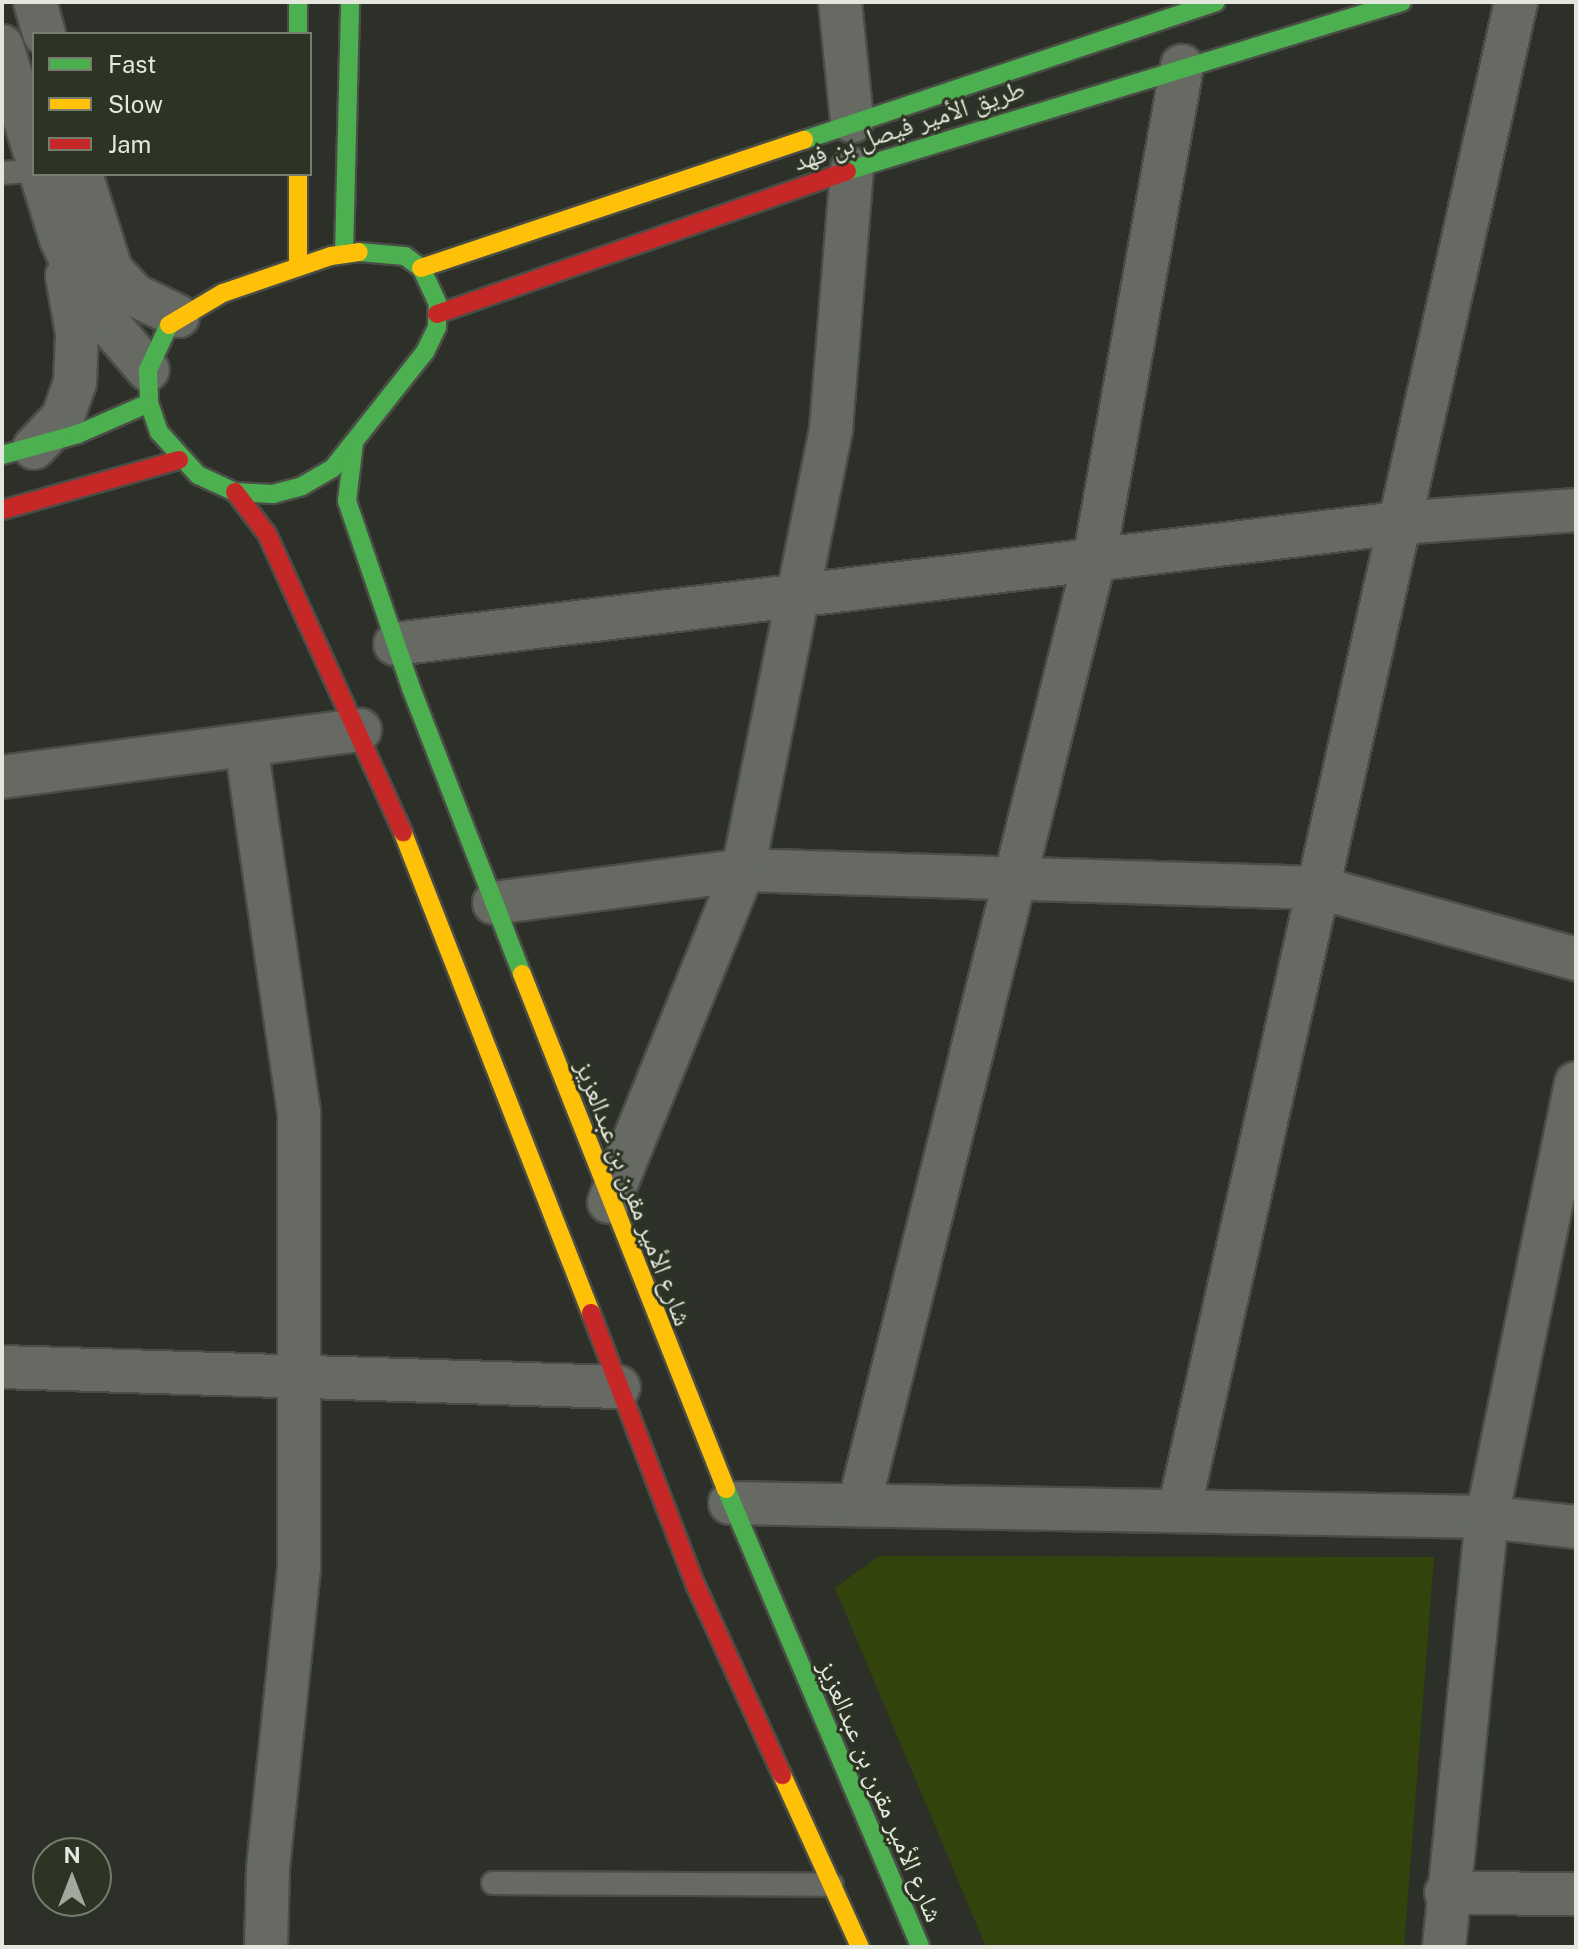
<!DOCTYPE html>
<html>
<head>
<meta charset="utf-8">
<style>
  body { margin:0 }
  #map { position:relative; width:1578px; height:1949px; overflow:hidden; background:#2c3028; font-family:"Public Sans","Noto Naskh Arabic",sans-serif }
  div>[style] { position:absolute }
  .green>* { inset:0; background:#32440b }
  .roads { filter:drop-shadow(2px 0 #4a4d46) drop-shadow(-2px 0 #4a4d46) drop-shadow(0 2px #4a4d46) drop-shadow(0 -2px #4a4d46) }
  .lane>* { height:22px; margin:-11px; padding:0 11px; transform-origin:11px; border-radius:11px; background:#666a62 }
  .street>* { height:42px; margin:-21px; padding:0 21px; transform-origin:21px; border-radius:21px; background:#666a62 }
  .fast>* { height:18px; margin:-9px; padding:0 9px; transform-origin:9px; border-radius:9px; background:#4caf50 }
  .slow>* { height:18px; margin:-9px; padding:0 9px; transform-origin:9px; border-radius:9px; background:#ffc107 }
  .jam>* { height:18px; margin:-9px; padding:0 9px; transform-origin:9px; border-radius:9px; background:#c62828 }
  span { translate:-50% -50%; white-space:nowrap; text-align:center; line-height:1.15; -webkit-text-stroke:6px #2d3424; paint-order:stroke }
  .street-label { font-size:26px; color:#e3e7dd }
  .frame { position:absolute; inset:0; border:4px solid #e3e7dd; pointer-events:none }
  .legend { position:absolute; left:32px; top:32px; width:280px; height:144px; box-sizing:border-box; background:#2d3424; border:2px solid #767c6e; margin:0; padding:10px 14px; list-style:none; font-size:24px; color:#e3e7dd }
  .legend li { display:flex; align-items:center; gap:16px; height:40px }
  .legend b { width:40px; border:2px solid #767c6e }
  .north { position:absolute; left:32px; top:1837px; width:80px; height:80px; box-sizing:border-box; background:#2d3424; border:2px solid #767c6e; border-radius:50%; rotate:0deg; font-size:22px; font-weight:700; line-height:32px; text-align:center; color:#e3e7dd }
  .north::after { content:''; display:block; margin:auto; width:28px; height:36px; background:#a3a79e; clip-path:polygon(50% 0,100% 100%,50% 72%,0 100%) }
</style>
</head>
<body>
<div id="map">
  <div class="green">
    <i style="clip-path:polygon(879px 1556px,1434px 1557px,1404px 1947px,986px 1947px,835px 1588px)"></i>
  </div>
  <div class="roads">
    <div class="lane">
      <i style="left:2px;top:173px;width:32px;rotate:-4deg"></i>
      <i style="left:493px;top:1883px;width:339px;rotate:0.3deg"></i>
    </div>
    <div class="street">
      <i style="left:35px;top:2px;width:33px;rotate:74deg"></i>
      <i style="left:840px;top:2px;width:120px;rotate:84.2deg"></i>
      <i style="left:2px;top:46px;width:109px;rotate:72.9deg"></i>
      <i style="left:41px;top:174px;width:68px;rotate:72.9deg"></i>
      <i style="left:61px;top:239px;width:69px;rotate:65.3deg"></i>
      <i style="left:90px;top:302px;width:89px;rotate:49.5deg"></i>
      <i style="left:81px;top:174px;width:101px;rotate:72.6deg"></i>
      <i style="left:111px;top:270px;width:34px;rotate:47deg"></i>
      <i style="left:134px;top:295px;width:49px;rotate:25.5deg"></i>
      <i style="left:34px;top:448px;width:42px;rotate:-46.9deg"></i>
      <i style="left:63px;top:417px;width:36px;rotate:-71deg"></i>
      <i style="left:75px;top:383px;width:50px;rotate:-87.7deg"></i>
      <i style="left:77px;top:333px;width:58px;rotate:-100deg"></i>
      <i style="left:395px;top:644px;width:1011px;rotate:-6.87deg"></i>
      <i style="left:1399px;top:523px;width:177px;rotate:-4.2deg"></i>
      <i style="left:246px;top:745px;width:371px;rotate:81.8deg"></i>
      <i style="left:299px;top:1112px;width:456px;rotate:90deg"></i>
      <i style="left:299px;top:1568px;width:303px;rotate:95.9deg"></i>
      <i style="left:268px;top:1869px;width:78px;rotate:91.5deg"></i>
      <i style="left:2px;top:777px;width:361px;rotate:-7.5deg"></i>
      <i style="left:494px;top:903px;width:251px;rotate:-7.5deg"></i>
      <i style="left:743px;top:870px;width:577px;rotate:1.79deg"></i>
      <i style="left:1320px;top:888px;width:266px;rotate:15.5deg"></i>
      <i style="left:609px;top:1202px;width:358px;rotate:-68deg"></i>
      <i style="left:743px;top:870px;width:450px;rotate:-78.7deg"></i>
      <i style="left:831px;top:429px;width:261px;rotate:-85.4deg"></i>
      <i style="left:2px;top:1367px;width:617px;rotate:1.86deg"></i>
      <i style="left:730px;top:1503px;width:757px;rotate:1.06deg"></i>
      <i style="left:1487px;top:1517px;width:90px;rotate:6.4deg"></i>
      <i style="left:859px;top:1505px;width:973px;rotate:-76.02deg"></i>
      <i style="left:1094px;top:561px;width:503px;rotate:-79.92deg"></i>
      <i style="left:1179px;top:1511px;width:1546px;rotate:-77.41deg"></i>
      <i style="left:1446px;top:1893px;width:130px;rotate:0.4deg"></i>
      <i style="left:1444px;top:1947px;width:432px;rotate:-84.3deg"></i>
      <i style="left:1487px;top:1517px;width:443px;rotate:-78.4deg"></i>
    </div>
    <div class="fast">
      <i style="left:298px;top:2px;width:32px;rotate:90deg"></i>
      <i style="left:804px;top:140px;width:434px;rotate:-18.5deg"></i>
      <i style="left:847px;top:171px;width:580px;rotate:-16.94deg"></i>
      <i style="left:344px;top:254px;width:252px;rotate:-88.6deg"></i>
      <i style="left:169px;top:325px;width:50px;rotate:115deg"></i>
      <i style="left:148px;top:370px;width:33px;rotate:88deg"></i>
      <i style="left:149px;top:403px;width:31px;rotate:71deg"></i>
      <i style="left:159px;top:432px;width:58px;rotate:47.8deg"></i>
      <i style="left:198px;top:475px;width:41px;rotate:24.7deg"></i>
      <i style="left:235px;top:492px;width:38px;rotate:3deg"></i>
      <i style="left:273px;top:494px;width:30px;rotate:-15deg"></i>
      <i style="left:302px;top:486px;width:36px;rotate:-30deg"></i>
      <i style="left:333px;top:468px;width:148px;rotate:-51.6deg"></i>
      <i style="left:425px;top:352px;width:28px;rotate:-64deg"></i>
      <i style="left:437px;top:327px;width:23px;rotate:-88deg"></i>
      <i style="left:438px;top:304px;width:40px;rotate:-115deg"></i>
      <i style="left:421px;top:268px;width:20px;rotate:-143deg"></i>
      <i style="left:405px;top:256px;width:46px;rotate:-175deg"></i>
      <i style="left:354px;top:443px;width:58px;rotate:96.9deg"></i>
      <i style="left:347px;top:501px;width:198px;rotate:71.1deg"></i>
      <i style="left:411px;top:688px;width:307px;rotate:68.8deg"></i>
      <i style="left:2px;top:455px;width:79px;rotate:-15.4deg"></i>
      <i style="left:78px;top:434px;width:77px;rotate:-23.6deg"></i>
      <i style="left:726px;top:1489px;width:497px;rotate:67deg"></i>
    </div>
    <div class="slow">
      <i style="left:298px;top:174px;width:93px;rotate:90deg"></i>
      <i style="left:421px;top:268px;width:404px;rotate:-18.5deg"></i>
      <i style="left:169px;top:325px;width:63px;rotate:-30.7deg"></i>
      <i style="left:223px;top:293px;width:114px;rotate:-18.9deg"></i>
      <i style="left:331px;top:256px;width:28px;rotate:-8deg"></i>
      <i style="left:403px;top:833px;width:516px;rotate:68.61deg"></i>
      <i style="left:522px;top:974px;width:554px;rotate:68.39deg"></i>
      <i style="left:782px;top:1775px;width:189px;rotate:65.6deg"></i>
    </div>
    <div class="jam">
      <i style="left:437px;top:314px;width:434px;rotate:-19.2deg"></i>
      <i style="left:235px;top:492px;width:53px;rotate:52.7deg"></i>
      <i style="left:267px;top:534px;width:328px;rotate:65.5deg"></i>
      <i style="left:2px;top:510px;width:184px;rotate:-15.8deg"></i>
      <i style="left:591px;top:1313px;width:292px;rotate:69deg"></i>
      <i style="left:696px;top:1586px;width:208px;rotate:65.5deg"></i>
    </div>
  </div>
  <div class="street-label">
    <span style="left:909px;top:125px;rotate:-18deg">طريق الأمير فيصل بن فهد</span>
    <span style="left:634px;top:1193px;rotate:69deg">شارع الأمير مقرن بن عبدالعزيز</span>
    <span style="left:881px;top:1791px;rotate:67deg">شارع الأمير مقرن بن عبدالعزيز</span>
  </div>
  <div class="frame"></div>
  <ul class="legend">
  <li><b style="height:10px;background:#4caf50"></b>Fast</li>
  <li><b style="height:10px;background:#ffc107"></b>Slow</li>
  <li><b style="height:10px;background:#c62828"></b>Jam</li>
  </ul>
  <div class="north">N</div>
</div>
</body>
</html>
